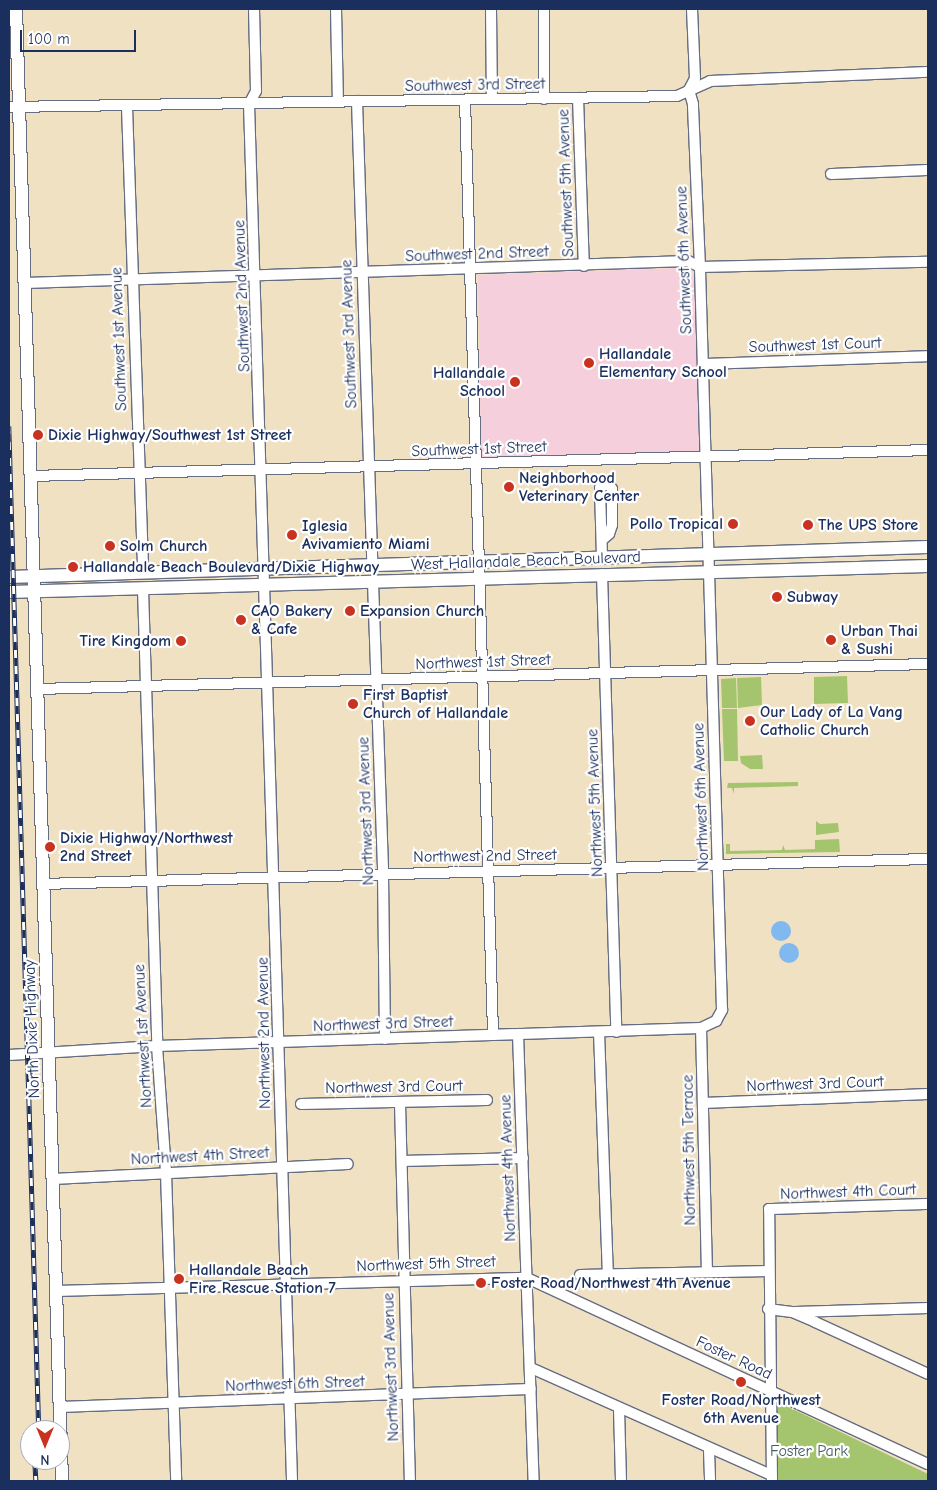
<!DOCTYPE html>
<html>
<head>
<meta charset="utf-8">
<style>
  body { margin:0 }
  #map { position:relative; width:937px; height:1490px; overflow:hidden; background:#f0e1c3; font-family:"Comic Neue",sans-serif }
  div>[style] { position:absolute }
  .built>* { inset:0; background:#f5cfdb }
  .green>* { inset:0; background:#a4c56d }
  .water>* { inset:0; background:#80b8f0 }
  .round { border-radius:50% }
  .roads { filter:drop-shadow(1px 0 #666d81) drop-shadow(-1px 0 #666d81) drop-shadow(0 1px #666d81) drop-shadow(0 -1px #666d81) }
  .minor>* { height:10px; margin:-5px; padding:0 5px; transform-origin:5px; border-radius:5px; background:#fff }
  .major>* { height:12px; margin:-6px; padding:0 6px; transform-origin:6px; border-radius:6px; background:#fff }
  .rail>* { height:4.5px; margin-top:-2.25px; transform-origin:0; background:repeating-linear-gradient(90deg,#fff 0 8px,#1b2f5e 0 16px); box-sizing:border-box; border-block:1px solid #1b2f5e }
  .dots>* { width:14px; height:14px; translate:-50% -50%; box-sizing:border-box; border:2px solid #fff; border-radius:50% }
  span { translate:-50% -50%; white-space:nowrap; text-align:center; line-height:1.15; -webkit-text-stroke:4.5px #fff; paint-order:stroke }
  .street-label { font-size:16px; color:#1b2f5e }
  .poi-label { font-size:16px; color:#1b2f5e; font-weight:700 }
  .left { translate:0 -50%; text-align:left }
  .right { translate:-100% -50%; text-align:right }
  .park-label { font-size:16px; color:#445c62 }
  .frame { position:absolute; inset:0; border:10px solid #1b2f5e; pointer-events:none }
  .north { position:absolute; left:20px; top:1420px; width:50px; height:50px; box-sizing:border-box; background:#fff; border:1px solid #a4acbf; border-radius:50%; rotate:180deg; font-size:14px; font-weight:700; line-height:20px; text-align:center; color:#1b2f5e }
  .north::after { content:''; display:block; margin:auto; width:18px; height:22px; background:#c8321e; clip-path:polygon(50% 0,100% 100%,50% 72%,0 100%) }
  .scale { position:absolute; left:20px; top:30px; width:116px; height:22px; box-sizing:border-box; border:2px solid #1b2f5e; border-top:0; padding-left:6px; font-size:15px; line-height:18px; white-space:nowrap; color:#1b2f5e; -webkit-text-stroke:4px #fff; paint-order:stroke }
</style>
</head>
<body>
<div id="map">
  <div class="built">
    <i style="clip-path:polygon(680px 268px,695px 274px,700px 451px,481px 458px,478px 275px)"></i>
  </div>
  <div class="green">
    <i style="clip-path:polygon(847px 676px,848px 703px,814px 704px,814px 677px)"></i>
    <i style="clip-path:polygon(761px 677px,762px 705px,738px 708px,737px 678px)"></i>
    <i style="clip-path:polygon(736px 678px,737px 708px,722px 708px,721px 679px)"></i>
    <i style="clip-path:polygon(722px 709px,737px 709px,738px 761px,724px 761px)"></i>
    <i style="clip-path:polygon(762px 755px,763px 769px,750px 769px,741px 763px,740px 756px)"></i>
    <i style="clip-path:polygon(798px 782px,798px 786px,734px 788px,734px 794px,732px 788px,727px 788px,728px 783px)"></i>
    <i style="clip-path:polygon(816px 821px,820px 824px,838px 823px,839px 832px,816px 835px)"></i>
    <i style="clip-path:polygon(839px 839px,840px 852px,726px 854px,726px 844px,730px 844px,730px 851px,782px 850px,783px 845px,785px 850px,815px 849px,815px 840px)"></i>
    <i style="clip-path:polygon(780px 1403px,928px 1474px,928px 1481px,778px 1481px,777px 1411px)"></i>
  </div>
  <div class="water">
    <i class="round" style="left:771px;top:921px;width:20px;height:20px"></i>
    <i class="round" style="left:779px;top:943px;width:20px;height:20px"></i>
  </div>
  <div class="roads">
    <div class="minor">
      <i style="left:254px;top:9px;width:82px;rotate:88.6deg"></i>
      <i style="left:256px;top:91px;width:15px;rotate:118deg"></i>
      <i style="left:249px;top:104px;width:1378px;rotate:88.21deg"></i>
      <i style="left:336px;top:9px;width:93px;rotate:88.8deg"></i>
      <i style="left:491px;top:9px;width:90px;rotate:89.4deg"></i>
      <i style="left:544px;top:9px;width:90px;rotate:90deg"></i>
      <i style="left:578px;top:98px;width:168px;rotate:88deg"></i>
      <i style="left:465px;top:100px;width:935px;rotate:88.28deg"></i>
      <i style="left:357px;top:101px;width:464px;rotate:88.1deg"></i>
      <i style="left:9px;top:107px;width:668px;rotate:-0.94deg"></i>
      <i style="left:677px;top:96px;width:36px;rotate:-24deg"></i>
      <i style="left:710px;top:81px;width:218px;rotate:-2.4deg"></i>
      <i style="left:127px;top:107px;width:463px;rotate:88deg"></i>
      <i style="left:831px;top:174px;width:97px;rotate:-2.4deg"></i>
      <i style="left:25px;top:283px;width:663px;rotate:-1.9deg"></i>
      <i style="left:688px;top:261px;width:13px;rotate:27deg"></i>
      <i style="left:700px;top:267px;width:228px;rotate:-1.3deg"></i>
      <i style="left:703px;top:364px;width:225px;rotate:-2deg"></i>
      <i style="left:32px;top:476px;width:896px;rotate:-1.66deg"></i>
      <i style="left:602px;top:557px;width:69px;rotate:-91.7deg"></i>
      <i style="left:600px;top:488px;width:9px;rotate:-32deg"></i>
      <i style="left:608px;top:483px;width:7px;rotate:56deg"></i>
      <i style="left:612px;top:489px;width:36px;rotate:90deg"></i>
      <i style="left:612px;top:525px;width:9px;rotate:108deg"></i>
      <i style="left:609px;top:534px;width:8px;rotate:140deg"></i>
      <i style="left:602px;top:574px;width:458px;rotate:88.2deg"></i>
      <i style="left:373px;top:582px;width:292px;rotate:88deg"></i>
      <i style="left:383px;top:874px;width:165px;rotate:89.3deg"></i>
      <i style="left:143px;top:589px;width:457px;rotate:88.2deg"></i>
      <i style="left:157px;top:1046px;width:127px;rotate:85.9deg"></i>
      <i style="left:166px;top:1173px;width:308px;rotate:88.1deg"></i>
      <i style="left:38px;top:689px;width:890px;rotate:-1.61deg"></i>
      <i style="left:43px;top:884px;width:885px;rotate:-1.62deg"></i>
      <i style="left:701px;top:1028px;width:243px;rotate:88.6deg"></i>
      <i style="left:599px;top:1032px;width:242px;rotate:87.9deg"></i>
      <i style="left:518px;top:1034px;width:447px;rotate:88deg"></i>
      <i style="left:9px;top:1055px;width:148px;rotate:-3.5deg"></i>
      <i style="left:157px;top:1046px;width:544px;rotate:-1.9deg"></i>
      <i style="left:701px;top:1028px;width:17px;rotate:-25deg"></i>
      <i style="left:716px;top:1021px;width:13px;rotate:-61deg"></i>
      <i style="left:722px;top:1010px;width:743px;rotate:-91.7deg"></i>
      <i style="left:700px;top:267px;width:163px;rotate:-92.5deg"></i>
      <i style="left:693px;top:104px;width:15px;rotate:-106deg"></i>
      <i style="left:689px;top:90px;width:13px;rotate:-63deg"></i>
      <i style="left:695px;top:78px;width:69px;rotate:-92.5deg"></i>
      <i style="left:400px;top:1103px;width:378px;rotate:88.5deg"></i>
      <i style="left:703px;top:1103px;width:225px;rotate:-2.3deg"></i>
      <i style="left:301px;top:1104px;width:186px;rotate:-1.2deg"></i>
      <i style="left:402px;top:1161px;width:121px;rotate:-1.4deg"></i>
      <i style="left:53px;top:1179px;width:295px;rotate:-2.9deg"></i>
      <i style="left:580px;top:1275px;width:189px;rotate:-1.2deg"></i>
      <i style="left:56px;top:1291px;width:471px;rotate:-1.6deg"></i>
      <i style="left:527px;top:1278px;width:442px;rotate:24.9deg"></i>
      <i style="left:768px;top:1309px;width:24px;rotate:7deg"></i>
      <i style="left:792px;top:1312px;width:25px;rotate:23deg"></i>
      <i style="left:815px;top:1322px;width:124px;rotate:24.7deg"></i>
      <i style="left:795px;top:1312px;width:133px;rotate:-1.7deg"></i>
      <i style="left:531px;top:1368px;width:263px;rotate:24deg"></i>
      <i style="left:59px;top:1407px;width:472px;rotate:-2.2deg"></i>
      <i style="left:619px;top:1409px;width:72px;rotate:88.4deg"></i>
      <i style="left:709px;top:1450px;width:31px;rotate:88deg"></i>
      <i style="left:772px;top:1481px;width:272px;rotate:-90.6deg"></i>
      <i style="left:769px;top:1209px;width:159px;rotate:-1.8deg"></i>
    </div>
    <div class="major">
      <i style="left:16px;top:9px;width:1473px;rotate:88.21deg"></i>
      <i style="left:9px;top:577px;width:919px;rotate:-1.87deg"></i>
      <i style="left:9px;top:592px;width:919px;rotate:-1.62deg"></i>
    </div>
  </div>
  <div class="rail">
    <i style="left:9px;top:426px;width:1004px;rotate:88.29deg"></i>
    <i style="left:35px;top:1460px;width:21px;rotate:87deg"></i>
  </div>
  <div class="dots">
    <i style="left:589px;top:363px;background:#c8321e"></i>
    <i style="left:515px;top:382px;background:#c8321e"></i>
    <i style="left:38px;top:435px;background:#c8321e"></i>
    <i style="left:509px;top:487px;background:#c8321e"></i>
    <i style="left:733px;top:524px;background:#c8321e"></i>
    <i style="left:808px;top:525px;background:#c8321e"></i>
    <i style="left:292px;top:535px;background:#c8321e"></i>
    <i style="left:110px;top:546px;background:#c8321e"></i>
    <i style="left:73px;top:567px;background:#c8321e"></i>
    <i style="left:777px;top:597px;background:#c8321e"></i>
    <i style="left:350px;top:611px;background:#c8321e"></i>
    <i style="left:241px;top:620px;background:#c8321e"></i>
    <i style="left:831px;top:640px;background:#c8321e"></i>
    <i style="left:181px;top:641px;background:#c8321e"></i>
    <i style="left:353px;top:704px;background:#c8321e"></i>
    <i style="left:750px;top:721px;background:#c8321e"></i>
    <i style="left:50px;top:847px;background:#c8321e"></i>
    <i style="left:179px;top:1279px;background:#c8321e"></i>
    <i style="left:481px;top:1283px;background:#c8321e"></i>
    <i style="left:741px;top:1382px;background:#c8321e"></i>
  </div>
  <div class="street-label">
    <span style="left:475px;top:85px;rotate:-1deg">Southwest 3rd Street</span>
    <span style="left:566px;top:183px;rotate:-92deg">Southwest 5th Avenue</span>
    <span style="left:477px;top:254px;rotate:-2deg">Southwest 2nd Street</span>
    <span style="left:684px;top:260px;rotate:-92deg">Southwest 6th Avenue</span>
    <span style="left:242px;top:296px;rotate:-92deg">Southwest 2nd Avenue</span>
    <span style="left:349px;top:334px;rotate:-92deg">Southwest 3rd Avenue</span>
    <span style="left:119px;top:339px;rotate:-92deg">Southwest 1st Avenue</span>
    <span style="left:815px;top:345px;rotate:-2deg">Southwest 1st Court</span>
    <span style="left:479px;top:449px;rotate:-2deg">Southwest 1st Street</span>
    <span style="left:526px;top:561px;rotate:-2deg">West Hallandale Beach Boulevard</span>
    <span style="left:483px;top:662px;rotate:-2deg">Northwest 1st Street</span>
    <span style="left:701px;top:797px;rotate:-92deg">Northwest 6th Avenue</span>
    <span style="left:595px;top:803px;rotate:-92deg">Northwest 5th Avenue</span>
    <span style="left:366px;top:811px;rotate:-92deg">Northwest 3rd Avenue</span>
    <span style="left:485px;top:856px;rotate:-1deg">Northwest 2nd Street</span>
    <span style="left:383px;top:1024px;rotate:-2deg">Northwest 3rd Street</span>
    <span style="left:32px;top:1029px;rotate:-92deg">North Dixie Highway</span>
    <span style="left:264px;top:1033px;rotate:-91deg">Northwest 2nd Avenue</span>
    <span style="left:143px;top:1036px;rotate:-93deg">Northwest 1st Avenue</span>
    <span style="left:815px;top:1084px;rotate:-2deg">Northwest 3rd Court</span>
    <span style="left:394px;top:1087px;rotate:-1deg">Northwest 3rd Court</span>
    <span style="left:689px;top:1150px;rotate:-91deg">Northwest 5th Terrace</span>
    <span style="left:200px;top:1156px;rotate:-3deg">Northwest 4th Street</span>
    <span style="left:508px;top:1168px;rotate:-92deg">Northwest 4th Avenue</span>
    <span style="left:848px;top:1192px;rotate:-2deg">Northwest 4th Court</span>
    <span style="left:426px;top:1264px;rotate:-2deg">Northwest 5th Street</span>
    <span style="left:734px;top:1358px;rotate:25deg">Foster Road</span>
    <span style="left:391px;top:1367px;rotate:-92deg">Northwest 3rd Avenue</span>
    <span style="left:295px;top:1384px;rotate:-2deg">Northwest 6th Street</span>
  </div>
  <div class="poi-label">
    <span class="left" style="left:599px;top:363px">Hallandale<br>Elementary School</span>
    <span class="right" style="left:505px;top:382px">Hallandale<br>School</span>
    <span class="left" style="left:48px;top:435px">Dixie Highway/Southwest 1st Street</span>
    <span class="left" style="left:519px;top:487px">Neighborhood<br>Veterinary Center</span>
    <span class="right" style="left:723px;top:524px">Pollo Tropical</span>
    <span class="left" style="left:818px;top:525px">The UPS Store</span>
    <span class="left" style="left:302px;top:535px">Iglesia<br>Avivamiento Miami</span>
    <span class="left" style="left:120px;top:546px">Solm Church</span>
    <span class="left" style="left:83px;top:567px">Hallandale Beach Boulevard/Dixie Highway</span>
    <span class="left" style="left:787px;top:597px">Subway</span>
    <span class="left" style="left:251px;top:620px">CAO Bakery<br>&amp; Cafe</span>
    <span class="left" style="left:360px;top:611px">Expansion Church</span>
    <span class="left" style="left:841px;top:640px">Urban Thai<br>&amp; Sushi</span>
    <span class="right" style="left:171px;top:641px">Tire Kingdom</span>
    <span class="left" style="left:363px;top:704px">First Baptist<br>Church of Hallandale</span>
    <span class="left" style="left:760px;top:721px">Our Lady of La Vang<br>Catholic Church</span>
    <span class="left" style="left:60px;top:847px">Dixie Highway/Northwest<br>2nd Street</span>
    <span class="left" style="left:189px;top:1279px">Hallandale Beach<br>Fire Rescue Station 7</span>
    <span class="left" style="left:491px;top:1283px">Foster Road/Northwest 4th Avenue</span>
    <span style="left:741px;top:1409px">Foster Road/Northwest<br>6th Avenue</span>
  </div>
  <div class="park-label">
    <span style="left:809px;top:1451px">Foster Park</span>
  </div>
  <div class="frame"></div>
  <div class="north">N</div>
  <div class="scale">100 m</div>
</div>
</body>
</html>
